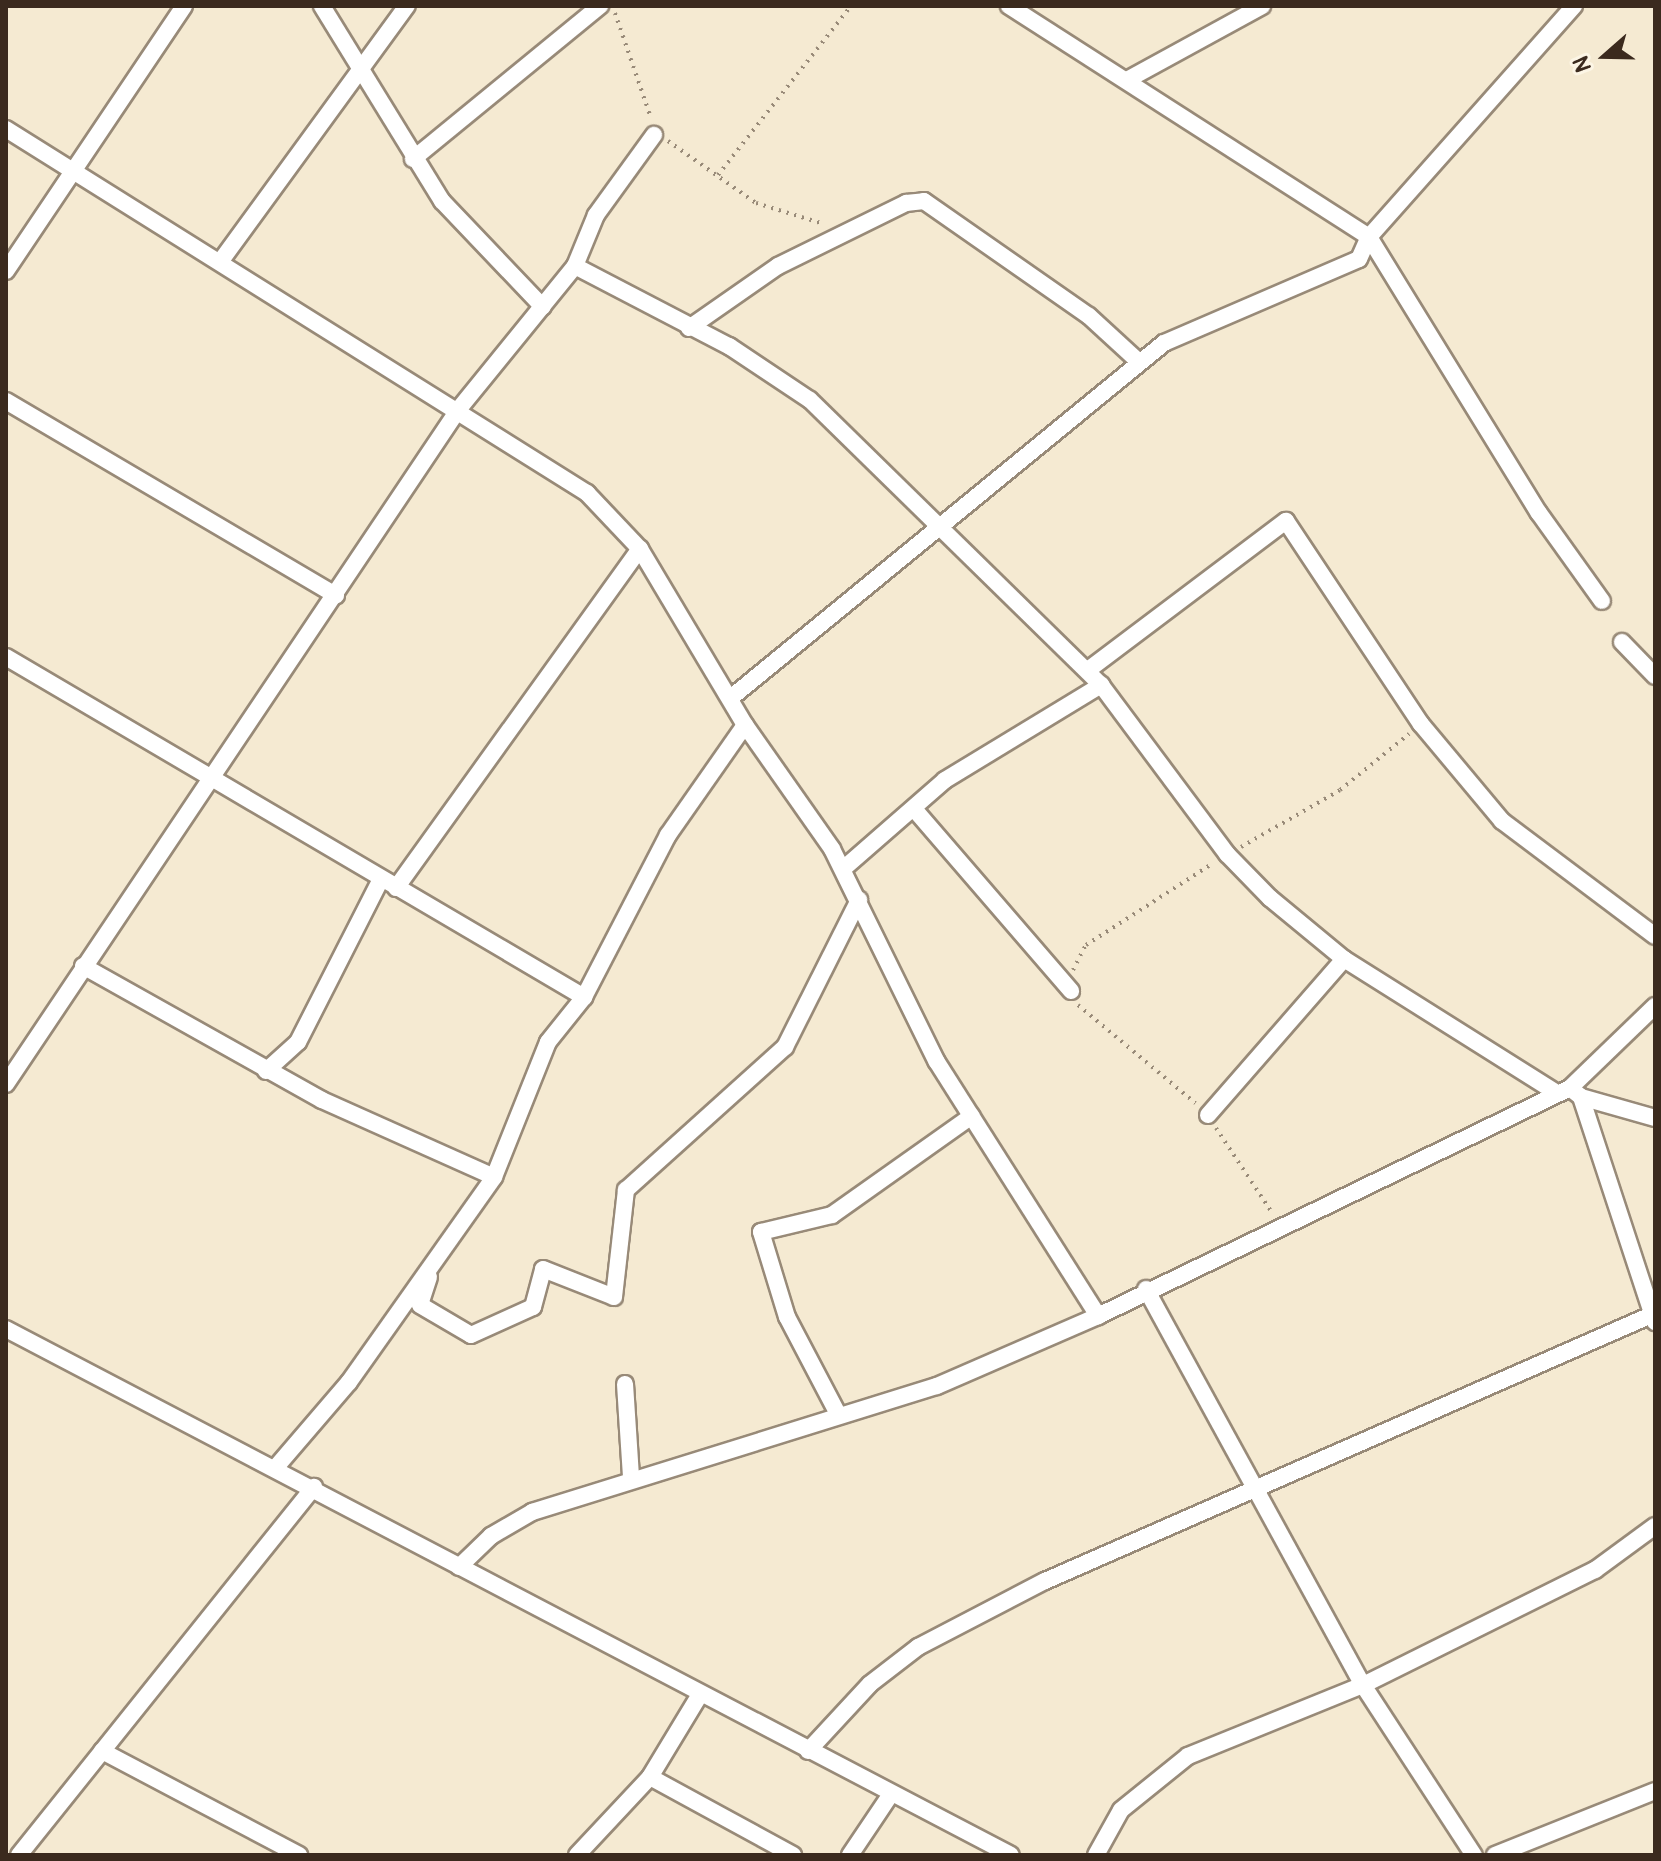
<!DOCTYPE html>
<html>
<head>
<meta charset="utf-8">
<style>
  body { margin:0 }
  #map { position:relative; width:1661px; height:1861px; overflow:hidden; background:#f5ead2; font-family:Pangolin,sans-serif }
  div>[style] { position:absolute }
  .path>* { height:4px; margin-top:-2px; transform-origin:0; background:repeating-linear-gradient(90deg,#988a78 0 2px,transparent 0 8px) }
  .roads { filter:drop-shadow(2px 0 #988a78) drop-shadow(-2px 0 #988a78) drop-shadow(0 2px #988a78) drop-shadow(0 -2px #988a78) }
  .minor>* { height:16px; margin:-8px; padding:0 8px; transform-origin:8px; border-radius:8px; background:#fff }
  span { translate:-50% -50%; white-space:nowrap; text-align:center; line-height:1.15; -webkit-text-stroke:6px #fcf5e5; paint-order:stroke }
  .frame { position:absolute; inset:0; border:8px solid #3b2a1e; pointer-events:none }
  .north { position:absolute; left:1565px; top:16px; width:80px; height:80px; -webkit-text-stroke:6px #fcf5e5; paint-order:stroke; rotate:250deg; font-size:22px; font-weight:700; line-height:32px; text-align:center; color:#3b2a1e }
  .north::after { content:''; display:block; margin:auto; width:28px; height:36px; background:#3b2a1e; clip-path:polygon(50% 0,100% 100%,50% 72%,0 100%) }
</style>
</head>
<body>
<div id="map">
  <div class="path">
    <i style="left:615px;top:13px;width:111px;rotate:71.1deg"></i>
    <i style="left:668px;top:141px;width:108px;rotate:35.2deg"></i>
    <i style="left:756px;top:203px;width:71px;rotate:17.2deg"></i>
    <i style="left:718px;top:175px;width:215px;rotate:-51.8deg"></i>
    <i style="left:1241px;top:847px;width:114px;rotate:-29.9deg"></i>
    <i style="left:1340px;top:790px;width:89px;rotate:-39.1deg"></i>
    <i style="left:1073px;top:970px;width:28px;rotate:-63deg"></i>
    <i style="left:1086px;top:945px;width:151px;rotate:-32.8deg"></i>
    <i style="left:1078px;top:1005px;width:153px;rotate:39.9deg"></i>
    <i style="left:1216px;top:1128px;width:103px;rotate:56.5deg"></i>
  </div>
  <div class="roads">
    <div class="minor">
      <i style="left:322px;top:6px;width:229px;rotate:58.4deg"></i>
      <i style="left:442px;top:201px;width:146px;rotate:46.4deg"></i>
      <i style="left:1574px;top:6px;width:309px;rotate:131.6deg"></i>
      <i style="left:1369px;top:237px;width:324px;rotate:58.4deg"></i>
      <i style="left:1539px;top:513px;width:108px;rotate:54.4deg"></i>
      <i style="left:1127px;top:80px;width:154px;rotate:-28.7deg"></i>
      <i style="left:6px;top:129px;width:686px;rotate:32.07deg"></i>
      <i style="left:587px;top:493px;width:77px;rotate:46.6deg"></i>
      <i style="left:640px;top:549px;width:205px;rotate:59.2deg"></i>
      <i style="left:745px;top:725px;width:151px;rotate:54.9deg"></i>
      <i style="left:832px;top:849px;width:237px;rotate:63.8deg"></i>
      <i style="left:937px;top:1062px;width:301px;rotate:57.6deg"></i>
      <i style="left:413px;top:159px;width:242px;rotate:-39.3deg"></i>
      <i style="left:220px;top:262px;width:317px;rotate:-53.9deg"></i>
      <i style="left:575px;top:266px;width:174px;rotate:27.5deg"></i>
      <i style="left:729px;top:346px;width:97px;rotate:33.7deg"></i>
      <i style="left:810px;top:400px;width:407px;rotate:44.4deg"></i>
      <i style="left:1101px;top:685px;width:211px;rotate:53.3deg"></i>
      <i style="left:1227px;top:854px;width:62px;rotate:45.7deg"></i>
      <i style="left:1270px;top:898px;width:96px;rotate:39.5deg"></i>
      <i style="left:1344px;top:959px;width:252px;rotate:32.2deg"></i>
      <i style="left:6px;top:271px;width:319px;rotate:-56.1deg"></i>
      <i style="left:689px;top:328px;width:108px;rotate:-34.9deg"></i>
      <i style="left:778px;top:266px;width:143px;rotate:-26.2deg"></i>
      <i style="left:906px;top:203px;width:18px;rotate:-6deg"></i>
      <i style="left:924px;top:201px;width:201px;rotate:34.9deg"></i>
      <i style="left:1089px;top:316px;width:68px;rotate:42.6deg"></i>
      <i style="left:6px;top:401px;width:383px;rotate:30.5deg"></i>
      <i style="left:1622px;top:642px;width:47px;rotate:45.9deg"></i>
      <i style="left:6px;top:657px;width:671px;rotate:30.47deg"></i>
      <i style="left:1088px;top:670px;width:248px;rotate:-37deg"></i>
      <i style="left:1286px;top:521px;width:244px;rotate:56.4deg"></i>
      <i style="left:1421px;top:724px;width:126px;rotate:50.1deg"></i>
      <i style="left:1502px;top:821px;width:191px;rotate:36.9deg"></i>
      <i style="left:733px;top:696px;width:557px;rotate:-39.32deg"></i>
      <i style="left:1164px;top:343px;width:212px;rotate:-23.3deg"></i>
      <i style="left:1359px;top:259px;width:24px;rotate:-66deg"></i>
      <i style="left:1369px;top:237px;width:428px;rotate:-147.3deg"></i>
      <i style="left:915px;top:810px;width:239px;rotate:49.2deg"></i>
      <i style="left:843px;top:869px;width:135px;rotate:-41.1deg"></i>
      <i style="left:945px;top:780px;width:183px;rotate:-31.3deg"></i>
      <i style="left:396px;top:888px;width:418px;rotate:-54.3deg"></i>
      <i style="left:83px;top:966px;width:274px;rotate:29.3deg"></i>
      <i style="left:322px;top:1100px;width:188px;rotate:24.1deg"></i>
      <i style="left:266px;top:1071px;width:43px;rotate:-42.2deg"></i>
      <i style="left:298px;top:1042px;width:183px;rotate:-63deg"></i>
      <i style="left:6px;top:1084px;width:812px;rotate:-56.15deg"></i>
      <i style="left:458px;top:410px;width:186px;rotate:-50.9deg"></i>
      <i style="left:575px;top:266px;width:55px;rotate:-67.6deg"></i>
      <i style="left:596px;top:215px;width:99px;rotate:-54.1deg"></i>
      <i style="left:1570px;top:1088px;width:14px;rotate:39deg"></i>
      <i style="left:1581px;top:1097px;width:237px;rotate:71.8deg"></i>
      <i style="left:1581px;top:1097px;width:77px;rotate:15.8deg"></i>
      <i style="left:1208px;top:1115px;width:207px;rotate:-48.9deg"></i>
      <i style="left:429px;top:1277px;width:29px;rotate:108deg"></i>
      <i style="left:420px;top:1305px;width:59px;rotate:30.5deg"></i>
      <i style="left:471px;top:1335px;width:68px;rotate:-24.3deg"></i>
      <i style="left:533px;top:1307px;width:39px;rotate:-75deg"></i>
      <i style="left:543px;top:1269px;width:76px;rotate:21.5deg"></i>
      <i style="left:614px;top:1297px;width:108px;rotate:-83.6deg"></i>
      <i style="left:626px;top:1190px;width:214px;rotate:-42deg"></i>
      <i style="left:785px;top:1047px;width:165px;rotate:-63.3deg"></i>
      <i style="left:1146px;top:1289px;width:452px;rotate:61.3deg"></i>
      <i style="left:1363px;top:1685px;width:203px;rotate:56.9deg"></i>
      <i style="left:6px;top:1329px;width:1134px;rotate:27.63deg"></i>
      <i style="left:625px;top:1384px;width:93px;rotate:86.3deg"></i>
      <i style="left:838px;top:1414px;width:110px;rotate:-117.7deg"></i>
      <i style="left:787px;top:1317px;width:89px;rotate:-107deg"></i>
      <i style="left:761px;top:1232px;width:73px;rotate:-13.5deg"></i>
      <i style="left:832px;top:1215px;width:171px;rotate:-35.3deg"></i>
      <i style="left:277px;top:1466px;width:111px;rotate:-49.4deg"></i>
      <i style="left:349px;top:1382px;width:251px;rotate:-54.7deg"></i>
      <i style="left:494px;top:1177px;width:145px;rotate:-68.2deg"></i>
      <i style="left:548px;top:1042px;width:58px;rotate:-51.3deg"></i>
      <i style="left:584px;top:997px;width:182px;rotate:-62.6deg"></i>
      <i style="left:668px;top:835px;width:134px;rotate:-55deg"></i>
      <i style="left:459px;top:1567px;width:45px;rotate:-44.1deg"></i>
      <i style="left:491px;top:1536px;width:48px;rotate:-30.3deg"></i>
      <i style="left:532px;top:1512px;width:424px;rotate:-17.3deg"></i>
      <i style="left:937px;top:1386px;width:176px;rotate:-23.5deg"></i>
      <i style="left:1098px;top:1316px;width:524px;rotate:-25.78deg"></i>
      <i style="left:1570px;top:1088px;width:118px;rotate:-44deg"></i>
      <i style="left:102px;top:1751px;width:223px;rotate:27.8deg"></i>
      <i style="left:808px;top:1751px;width:91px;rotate:-47.2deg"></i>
      <i style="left:870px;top:1684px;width:61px;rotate:-37.6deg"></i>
      <i style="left:918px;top:1647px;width:143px;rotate:-27.5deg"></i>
      <i style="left:1045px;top:1581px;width:660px;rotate:-23.69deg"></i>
      <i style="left:650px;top:1777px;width:163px;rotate:28.6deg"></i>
      <i style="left:19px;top:1855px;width:472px;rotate:-51.3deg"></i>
      <i style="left:577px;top:1855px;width:107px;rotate:-46.9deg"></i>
      <i style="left:650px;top:1777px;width:95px;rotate:-58.8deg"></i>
      <i style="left:850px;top:1855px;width:73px;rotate:-56.1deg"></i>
      <i style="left:1096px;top:1855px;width:51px;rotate:-60.9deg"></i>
      <i style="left:1121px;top:1810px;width:86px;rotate:-38.9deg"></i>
      <i style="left:1188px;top:1756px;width:189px;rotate:-22.1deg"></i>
      <i style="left:1363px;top:1685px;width:259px;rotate:-26.4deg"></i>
      <i style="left:1595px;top:1570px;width:74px;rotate:-36.3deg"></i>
      <i style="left:1495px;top:1855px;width:172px;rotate:-21.8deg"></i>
    </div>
  </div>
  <div class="frame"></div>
  <div class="north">N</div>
</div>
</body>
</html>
